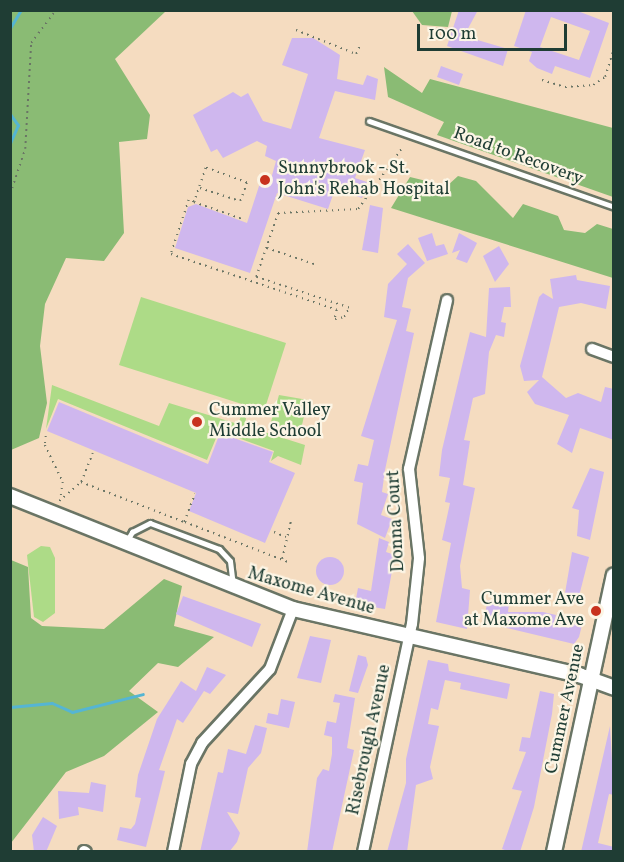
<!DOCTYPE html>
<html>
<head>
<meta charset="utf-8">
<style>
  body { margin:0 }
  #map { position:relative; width:624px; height:862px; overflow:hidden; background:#f5dcc0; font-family:Vollkorn,serif }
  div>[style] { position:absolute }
  .green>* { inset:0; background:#addb87 }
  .forest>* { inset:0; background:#8abb74 }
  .stream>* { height:3px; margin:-1.5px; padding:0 1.5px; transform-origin:1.5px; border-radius:1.5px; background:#55b5d3 }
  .building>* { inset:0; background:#cfb7ee }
  .round { border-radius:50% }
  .path>* { height:1.5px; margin-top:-0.75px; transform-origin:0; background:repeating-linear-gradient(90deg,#6a7565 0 1.5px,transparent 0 6px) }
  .roads { filter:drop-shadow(2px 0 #6a7565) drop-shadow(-2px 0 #6a7565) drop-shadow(0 2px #6a7565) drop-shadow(0 -2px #6a7565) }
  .service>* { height:5px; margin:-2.5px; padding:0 2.5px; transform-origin:2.5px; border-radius:2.5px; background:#fff }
  .minor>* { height:10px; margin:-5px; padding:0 5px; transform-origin:5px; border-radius:5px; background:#fff }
  .tertiary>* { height:14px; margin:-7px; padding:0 7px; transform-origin:7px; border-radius:7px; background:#fff }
  .dots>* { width:16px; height:16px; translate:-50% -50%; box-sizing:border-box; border:3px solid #fcf5e5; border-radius:50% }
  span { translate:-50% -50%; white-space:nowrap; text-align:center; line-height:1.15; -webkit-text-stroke:4.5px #fcf5e5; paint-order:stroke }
  .street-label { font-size:18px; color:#1f3d34 }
  .poi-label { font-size:18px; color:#1f3d34 }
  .left { translate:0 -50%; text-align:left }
  .right { translate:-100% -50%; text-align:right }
  .frame { position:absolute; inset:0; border:12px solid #1f3d34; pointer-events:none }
  .scale { position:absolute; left:417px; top:24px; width:150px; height:27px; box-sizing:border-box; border:3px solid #1f3d34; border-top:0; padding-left:8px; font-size:18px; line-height:21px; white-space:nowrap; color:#1f3d34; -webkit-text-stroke:4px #fcf5e5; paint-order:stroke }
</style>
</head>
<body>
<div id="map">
  <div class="green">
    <i style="clip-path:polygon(141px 297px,286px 343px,264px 411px,119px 365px)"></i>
    <i style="clip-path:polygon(52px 385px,159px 426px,169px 403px,238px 424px,241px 416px,246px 418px,245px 426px,305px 445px,301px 465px,278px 456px,271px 461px,274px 451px,219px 431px,207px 460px,58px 399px,46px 429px)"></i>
    <i style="clip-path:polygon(279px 395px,308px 400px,300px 433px,270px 425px)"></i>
    <i style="clip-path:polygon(41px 546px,50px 547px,55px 558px,55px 613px,43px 622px,34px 617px,27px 555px)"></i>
  </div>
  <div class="forest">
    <i style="clip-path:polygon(10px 11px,166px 11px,115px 59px,150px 115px,147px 139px,119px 142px,124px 233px,104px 261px,66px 258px,45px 304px,40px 346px,47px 403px,39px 438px,11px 450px)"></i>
    <i style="clip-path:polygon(412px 11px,452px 11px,448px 27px,422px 25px)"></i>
    <i style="clip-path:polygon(384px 67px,422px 93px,430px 79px,613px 128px,613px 197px,437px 135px,444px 122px,388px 97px)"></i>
    <i style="clip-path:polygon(458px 176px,476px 181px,513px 218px,523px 204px,558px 216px,564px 230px,585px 233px,597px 224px,613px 229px,613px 278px,391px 208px,410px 177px,447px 186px)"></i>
    <i style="clip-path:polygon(11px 560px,28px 567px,31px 618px,42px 626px,104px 629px,164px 579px,182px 586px,174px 626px,214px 637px,178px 667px,158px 663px,129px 691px,158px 712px,104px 756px,66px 772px,11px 843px)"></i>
  </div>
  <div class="stream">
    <i style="left:10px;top:28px;width:21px;rotate:-59deg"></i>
    <i style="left:10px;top:29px;width:13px;rotate:90deg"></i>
    <i style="left:10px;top:114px;width:14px;rotate:54deg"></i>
    <i style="left:18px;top:125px;width:20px;rotate:114deg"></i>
    <i style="left:10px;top:707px;width:42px;rotate:-5.4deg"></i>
    <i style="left:52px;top:703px;width:22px;rotate:24deg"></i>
    <i style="left:72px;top:712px;width:73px;rotate:-14.2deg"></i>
    <i style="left:10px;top:741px;width:13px;rotate:90deg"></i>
  </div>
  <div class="building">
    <i style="clip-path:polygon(459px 10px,478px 10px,464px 36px,508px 49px,503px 66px,447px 46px)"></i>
    <i style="clip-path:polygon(evenodd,526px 10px,575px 10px,609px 23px,590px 78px,555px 66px,552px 74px,537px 68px,529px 61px,532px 52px,514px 46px,526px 10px,551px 17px,590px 31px,579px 60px,540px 47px,551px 17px)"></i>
    <i style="clip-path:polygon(292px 38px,313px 38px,340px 55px,337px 79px,363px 85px,367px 75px,378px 79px,375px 100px,335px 91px,319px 138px,365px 150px,355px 178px,367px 182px,362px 198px,335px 189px,328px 209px,277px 193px,250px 273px,175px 248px,188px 207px,196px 204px,247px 223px,260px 183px,269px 186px,276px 161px,265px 156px,267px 146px,257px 141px,223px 158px,217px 149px,211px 152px,193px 115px,233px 92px,241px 97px,248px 93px,263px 121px,291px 129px,308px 74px,282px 65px)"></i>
    <i style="clip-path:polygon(441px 66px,463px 74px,459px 85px,437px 77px)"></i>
    <i style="clip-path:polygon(370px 205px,383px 208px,378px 253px,362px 250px)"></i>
    <i style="clip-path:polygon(432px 233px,436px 246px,444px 244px,448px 254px,427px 261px,418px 238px)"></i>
    <i style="clip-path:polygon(459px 233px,477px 243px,467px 263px,456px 259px,460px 250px,452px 253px)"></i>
    <i style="clip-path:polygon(408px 244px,425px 263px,408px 278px,402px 307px,411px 309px,406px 331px,414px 333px,385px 470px,382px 492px,388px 494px,381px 515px,392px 519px,385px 538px,357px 524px,363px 483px,354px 481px,358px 464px,368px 466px,374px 440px,361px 436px,397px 320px,384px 317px,388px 284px,407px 264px,397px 254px)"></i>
    <i style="clip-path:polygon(499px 246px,509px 264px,495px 282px,483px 256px)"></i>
    <i style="clip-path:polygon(576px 275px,577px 280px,610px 286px,606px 309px,581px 303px,559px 307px,542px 377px,566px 398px,578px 393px,601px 402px,605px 387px,614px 389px,614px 440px,580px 428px,572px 453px,557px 444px,569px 415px,535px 404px,527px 392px,539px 380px,524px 381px,520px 366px,539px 297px,543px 293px,553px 299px,550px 279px)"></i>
    <i style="clip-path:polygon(510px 287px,511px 307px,504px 307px,501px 322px,506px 323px,504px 337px,496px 335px,489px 352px,485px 394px,473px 398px,464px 440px,470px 441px,463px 485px,475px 488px,460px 566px,462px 588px,470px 590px,467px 629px,436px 622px,451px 543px,442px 540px,450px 503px,445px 502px,450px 478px,439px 476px,442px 450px,470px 332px,486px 337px,489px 288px)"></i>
    <i style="clip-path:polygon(59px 402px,208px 464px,220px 433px,273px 452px,269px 462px,295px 473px,265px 543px,189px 511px,196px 493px,47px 431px)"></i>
    <i style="clip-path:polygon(590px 468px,604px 472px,590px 540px,577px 536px,579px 510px,572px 508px)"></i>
    <i style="clip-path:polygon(379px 538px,389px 542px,386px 552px,395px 555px,385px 609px,355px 604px,358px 588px,371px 591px)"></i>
    <i style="clip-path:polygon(572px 552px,589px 557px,577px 604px,564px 599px)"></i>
    <i class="round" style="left:316px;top:557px;width:28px;height:28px"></i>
    <i style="clip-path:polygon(183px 596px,261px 624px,252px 647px,176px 614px)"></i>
    <i style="clip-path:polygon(488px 600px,509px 604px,508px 612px,543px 612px,556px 615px,554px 622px,582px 625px,579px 637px,574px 644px,494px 625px,495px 620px,484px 618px)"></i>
    <i style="clip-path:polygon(310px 636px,331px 640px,321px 683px,297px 678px)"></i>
    <i style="clip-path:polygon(358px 655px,366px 657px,368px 665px,358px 693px,349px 691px)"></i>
    <i style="clip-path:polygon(428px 660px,448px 664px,449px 671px,510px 684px,507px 699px,460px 689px,461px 683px,445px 680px,438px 710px,431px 708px,428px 724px,439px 726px,430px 767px,433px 779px,416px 785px,407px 852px,387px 852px,406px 783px,406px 759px)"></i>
    <i style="clip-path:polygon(207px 667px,226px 675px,210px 694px,204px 691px,183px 723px,177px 719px,159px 770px,165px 771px,146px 847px,117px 840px,120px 827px,131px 829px,135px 824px,141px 798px,135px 797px,138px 775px,157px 719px,181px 681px,196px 691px)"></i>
    <i style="clip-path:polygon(540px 691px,554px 694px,552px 714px,534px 807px,520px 852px,511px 852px,502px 849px,522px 791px,512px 789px,526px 752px,519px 751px,522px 737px,530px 738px)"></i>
    <i style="clip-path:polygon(335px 694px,355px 698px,347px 748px,354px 750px,332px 852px,307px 852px,317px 778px,323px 769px,329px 771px,332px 754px,332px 737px,324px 735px,327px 721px,336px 723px,340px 703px,333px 702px)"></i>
    <i style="clip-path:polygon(281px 699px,295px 702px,289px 728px,266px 723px,268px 713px,278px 715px)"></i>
    <i style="clip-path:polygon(255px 725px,267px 728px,261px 753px,248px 768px,238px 814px,227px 812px,240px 833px,237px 842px,229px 852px,200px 852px,218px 772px,223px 773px,228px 749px,246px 754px)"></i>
    <i style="clip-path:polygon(610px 726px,614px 795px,609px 794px,598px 843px,614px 847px,614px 852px,581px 852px)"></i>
    <i style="clip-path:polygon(91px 782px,106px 785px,103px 812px,78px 807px,79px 815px,59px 819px,58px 791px,89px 793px)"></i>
    <i style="clip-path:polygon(43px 817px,57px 826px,46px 852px,34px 852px,32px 835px)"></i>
  </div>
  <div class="path">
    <i style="left:296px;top:30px;width:65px;rotate:21.8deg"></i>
    <i style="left:356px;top:54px;width:10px;rotate:-66deg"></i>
    <i style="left:542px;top:80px;width:24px;rotate:17deg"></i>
    <i style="left:565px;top:87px;width:28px;rotate:-4deg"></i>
    <i style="left:593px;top:85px;width:14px;rotate:-34deg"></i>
    <i style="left:605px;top:77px;width:31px;rotate:-73deg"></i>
    <i style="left:200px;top:188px;width:42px;rotate:18deg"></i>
    <i style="left:240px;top:201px;width:19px;rotate:-69deg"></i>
    <i style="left:247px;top:183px;width:44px;rotate:-159.9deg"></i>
    <i style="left:206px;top:168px;width:36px;rotate:109deg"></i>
    <i style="left:194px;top:202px;width:54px;rotate:19.4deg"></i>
    <i style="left:10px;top:194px;width:47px;rotate:-71.6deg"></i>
    <i style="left:25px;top:149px;width:106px;rotate:-86.8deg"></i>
    <i style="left:31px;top:43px;width:41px;rotate:-52.9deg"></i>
    <i style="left:194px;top:202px;width:5px;rotate:-158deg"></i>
    <i style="left:189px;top:200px;width:57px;rotate:108.4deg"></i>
    <i style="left:171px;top:254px;width:175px;rotate:18.6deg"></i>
    <i style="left:337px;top:310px;width:9px;rotate:103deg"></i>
    <i style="left:335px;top:319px;width:9px;rotate:-13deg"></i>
    <i style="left:344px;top:317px;width:10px;rotate:-61deg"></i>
    <i style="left:349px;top:308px;width:98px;rotate:-161.6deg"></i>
    <i style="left:256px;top:277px;width:68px;rotate:-71deg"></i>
    <i style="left:278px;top:213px;width:80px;rotate:-2.9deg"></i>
    <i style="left:358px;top:209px;width:75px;rotate:-54.2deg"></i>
    <i style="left:267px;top:248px;width:50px;rotate:18.8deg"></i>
    <i style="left:46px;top:436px;width:9px;rotate:96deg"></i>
    <i style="left:45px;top:445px;width:41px;rotate:64.1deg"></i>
    <i style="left:63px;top:482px;width:14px;rotate:98deg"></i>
    <i style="left:81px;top:482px;width:110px;rotate:21.2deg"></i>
    <i style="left:184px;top:522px;width:30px;rotate:-69deg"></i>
    <i style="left:59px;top:501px;width:29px;rotate:-41deg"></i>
    <i style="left:81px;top:482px;width:31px;rotate:-68deg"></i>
    <i style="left:185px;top:522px;width:110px;rotate:21.2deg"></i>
    <i style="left:274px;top:532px;width:13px;rotate:23deg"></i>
    <i style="left:282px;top:559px;width:40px;rotate:-77deg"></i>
  </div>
  <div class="roads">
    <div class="service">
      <i style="left:369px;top:121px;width:260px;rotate:19.3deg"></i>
      <i style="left:126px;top:542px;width:12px;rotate:-59deg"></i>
      <i style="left:132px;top:532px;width:20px;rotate:-27deg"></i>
      <i style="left:150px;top:523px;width:74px;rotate:20.6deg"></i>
      <i style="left:219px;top:549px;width:16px;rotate:47deg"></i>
      <i style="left:230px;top:561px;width:23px;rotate:83deg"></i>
    </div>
    <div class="minor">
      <i style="left:592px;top:349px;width:23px;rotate:20deg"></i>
      <i style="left:84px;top:851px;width:2px;rotate:27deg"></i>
      <i style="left:173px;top:852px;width:90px;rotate:-78.4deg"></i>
      <i style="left:191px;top:764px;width:24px;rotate:-62deg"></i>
      <i style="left:202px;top:743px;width:100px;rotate:-47.4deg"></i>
      <i style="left:270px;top:669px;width:64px;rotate:-69deg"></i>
      <i style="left:363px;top:852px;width:233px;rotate:-77.9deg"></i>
      <i style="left:412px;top:624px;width:66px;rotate:-83.9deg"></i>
      <i style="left:419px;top:558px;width:90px;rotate:-96.4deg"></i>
      <i style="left:409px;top:469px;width:173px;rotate:-77.3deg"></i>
    </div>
    <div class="tertiary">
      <i style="left:10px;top:496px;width:305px;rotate:21.8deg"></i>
      <i style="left:293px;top:609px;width:294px;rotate:13deg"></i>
      <i style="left:579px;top:675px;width:37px;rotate:20deg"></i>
      <i style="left:554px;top:852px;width:283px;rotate:-77.8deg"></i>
    </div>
  </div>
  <div class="dots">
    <i style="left:265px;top:180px;background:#c8321e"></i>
    <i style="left:197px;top:422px;background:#c8321e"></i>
    <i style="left:596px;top:611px;background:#c8321e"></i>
  </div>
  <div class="street-label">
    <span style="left:518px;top:157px;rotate:20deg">Road to Recovery</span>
    <span style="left:397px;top:521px;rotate:-93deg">Donna Court</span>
    <span style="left:311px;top:592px;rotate:16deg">Maxome Avenue</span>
    <span style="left:566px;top:709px;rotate:-78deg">Cummer Avenue</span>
    <span style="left:370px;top:740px;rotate:-78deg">Risebrough Avenue</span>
  </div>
  <div class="poi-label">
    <span class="left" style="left:278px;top:180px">Sunnybrook - St.<br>John's Rehab Hospital</span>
    <span class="left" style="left:209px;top:422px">Cummer Valley<br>Middle School</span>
    <span class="right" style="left:584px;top:611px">Cummer Ave<br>at Maxome Ave</span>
  </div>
  <div class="frame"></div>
  <div class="scale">100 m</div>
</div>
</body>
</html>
